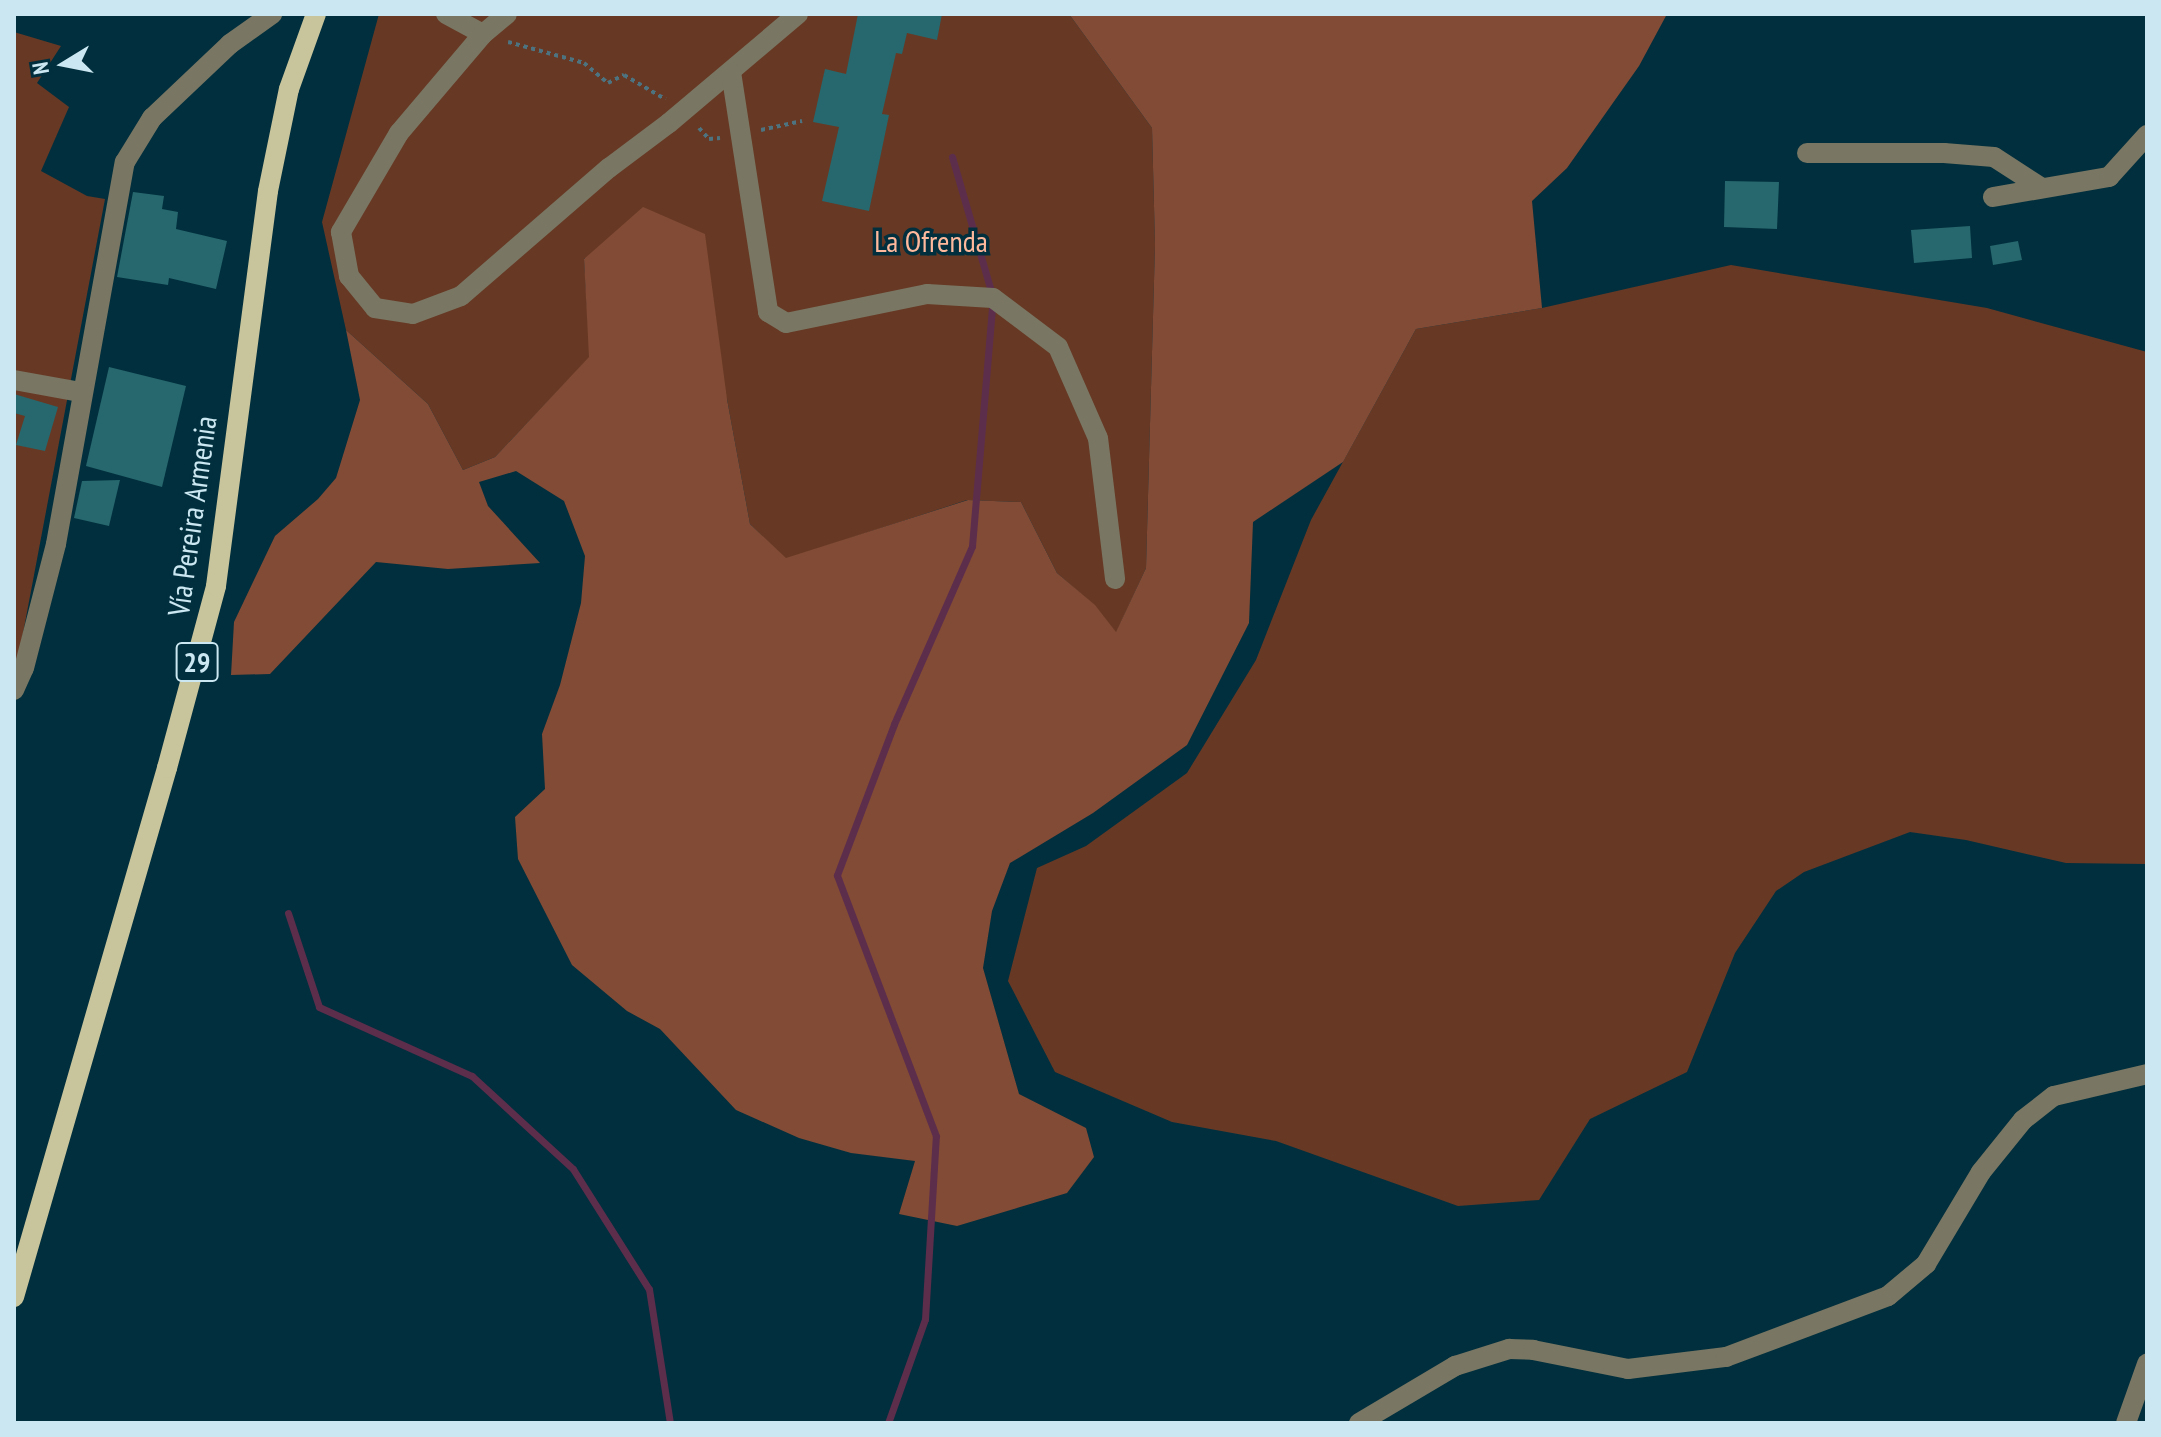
<!DOCTYPE html>
<html>
<head>
<meta charset="utf-8">
<style>
  body { margin:0 }
  #map { position:relative; width:2161px; height:1437px; overflow:hidden; background:#022f3d; font-family:"PT Sans Narrow",sans-serif }
  div>[style] { position:absolute }
  .green>* { inset:0; background:#673925 }
  .forest>* { inset:0; background:#824b35 }
  .stream>* { height:7px; margin:-3.5px; padding:0 3.5px; transform-origin:3.5px; border-radius:3.5px; background:#5d2d4c }
  .building>* { inset:0; background:#26686d }
  .path>* { height:4px; margin-top:-2px; transform-origin:0; background:repeating-linear-gradient(90deg,#4c737f 0 4px,transparent 0 8px) }
  .minor>* { height:20px; margin:-10px; padding:0 10px; transform-origin:10px; border-radius:10px; background:#797763 }
  .major>* { height:20px; margin:-10px; padding:0 10px; transform-origin:10px; border-radius:10px; background:#c8c49b }
  span { translate:-50% -50%; white-space:nowrap; text-align:center; line-height:1.15; -webkit-text-stroke:7px #022f3d; paint-order:stroke }
  .shield-label span { padding:2px 6px; background:#022f3d; border:2px solid; border-radius:6px; -webkit-text-stroke-width:0 }
  .shield-label { font-size:28px; color:#cbe7f1; font-weight:700 }
  .park-label { font-size:30px; color:#feb99d }
  .street-label { font-size:30px; color:#cbe7f1 }
  .frame { position:absolute; inset:0; border:16px solid #cbe7f1; pointer-events:none }
  .north { position:absolute; left:24px; top:24px; width:80px; height:80px; -webkit-text-stroke:6px #022f3d; paint-order:stroke; rotate:260deg; font-size:22px; font-weight:700; line-height:32px; text-align:center; color:#cbe7f1 }
  .north::after { content:''; display:block; margin:auto; width:28px; height:36px; background:#cbe7f1; clip-path:polygon(50% 0,100% 100%,50% 72%,0 100%) }
</style>
</head>
<body>
<div id="map">
  <div class="green">
    <i style="clip-path:polygon(379px 14px,1069px 14px,1152px 128px,1155px 245px,1146px 568px,1116px 633px,1095px 606px,1057px 573px,1021px 502px,967px 500px,786px 559px,750px 524px,727px 399px,584px 258px,590px 357px,495px 457px,463px 470px,428px 404px,346px 330px,322px 222px)"></i>
    <i style="clip-path:polygon(14px 32px,61px 46px,37px 83px,69px 107px,41px 171px,87px 196px,105px 199px,14px 681px)"></i>
    <i style="clip-path:polygon(1731px 265px,1987px 308px,2147px 352px,2147px 864px,2066px 863px,1966px 840px,1910px 832px,1804px 872px,1776px 891px,1735px 953px,1687px 1072px,1590px 1119px,1539px 1200px,1458px 1206px,1276px 1141px,1172px 1122px,1055px 1072px,1008px 981px,1037px 868px,1086px 846px,1187px 773px,1256px 660px,1311px 520px,1416px 329px,1542px 308px)"></i>
  </div>
  <div class="forest">
    <i style="clip-path:polygon(1069px 14px,1667px 14px,1639px 66px,1567px 168px,1532px 201px,1542px 308px,1416px 329px,1343px 462px,1253px 522px,1249px 623px,1187px 745px,1093px 813px,1010px 863px,992px 911px,983px 968px,1019px 1094px,1086px 1128px,1094px 1157px,1067px 1193px,957px 1226px,899px 1214px,915px 1161px,851px 1153px,799px 1138px,736px 1110px,660px 1029px,627px 1011px,572px 965px,518px 859px,515px 817px,545px 789px,542px 734px,560px 685px,581px 603px,585px 556px,564px 501px,516px 471px,479px 482px,488px 506px,540px 563px,448px 569px,376px 562px,270px 674px,231px 675px,234px 622px,275px 536px,318px 499px,336px 478px,360px 400px,346px 330px,428px 404px,463px 470px,495px 457px,589px 357px,584px 259px,643px 207px,705px 234px,727px 399px,750px 524px,786px 558px,968px 500px,1021px 502px,1057px 573px,1095px 605px,1116px 632px,1146px 568px,1155px 245px,1152px 128px)"></i>
  </div>
  <div class="stream">
    <i style="left:288px;top:913px;width:99px;rotate:71.7deg"></i>
    <i style="left:319px;top:1007px;width:168px;rotate:24.3deg"></i>
    <i style="left:472px;top:1076px;width:137px;rotate:42.6deg"></i>
    <i style="left:573px;top:1169px;width:142px;rotate:57.7deg"></i>
    <i style="left:649px;top:1289px;width:136px;rotate:81.1deg"></i>
    <i style="left:888px;top:1423px;width:110px;rotate:-70.4deg"></i>
    <i style="left:925px;top:1319px;width:183px;rotate:-86.6deg"></i>
    <i style="left:936px;top:1136px;width:279px;rotate:-110.8deg"></i>
    <i style="left:837px;top:875px;width:161px;rotate:-69.3deg"></i>
    <i style="left:894px;top:724px;width:194px;rotate:-66.3deg"></i>
    <i style="left:972px;top:546px;width:249px;rotate:-85.2deg"></i>
    <i style="left:993px;top:298px;width:147px;rotate:-106.2deg"></i>
  </div>
  <div class="building">
    <i style="clip-path:polygon(858px 14px,942px 14px,937px 40px,907px 33px,902px 54px,896px 53px,882px 114px,889px 115px,869px 211px,822px 201px,839px 127px,813px 122px,825px 69px,846px 74px)"></i>
    <i style="clip-path:polygon(1725px 181px,1779px 182px,1777px 229px,1724px 227px)"></i>
    <i style="clip-path:polygon(133px 192px,164px 196px,162px 209px,178px 212px,176px 229px,227px 241px,216px 289px,169px 278px,168px 285px,117px 277px)"></i>
    <i style="clip-path:polygon(1970px 226px,1972px 258px,1914px 263px,1911px 230px)"></i>
    <i style="clip-path:polygon(2018px 241px,2022px 260px,1993px 265px,1990px 246px)"></i>
    <i style="clip-path:polygon(109px 367px,186px 386px,162px 487px,86px 466px)"></i>
    <i style="clip-path:polygon(14px 394px,58px 407px,45px 451px,16px 445px,25px 416px,14px 413px)"></i>
    <i style="clip-path:polygon(120px 480px,109px 526px,74px 518px,82px 481px)"></i>
  </div>
  <div class="path">
    <i style="left:508px;top:42px;width:79px;rotate:15.4deg"></i>
    <i style="left:584px;top:63px;width:31px;rotate:40deg"></i>
    <i style="left:608px;top:83px;width:18px;rotate:-27deg"></i>
    <i style="left:624px;top:75px;width:48px;rotate:30.3deg"></i>
    <i style="left:699px;top:128px;width:15px;rotate:48deg"></i>
    <i style="left:709px;top:139px;width:11px;rotate:-5deg"></i>
    <i style="left:761px;top:130px;width:42px;rotate:-12.4deg"></i>
  </div>
  <div class="minor">
    <i style="left:446px;top:14px;width:42px;rotate:28.4deg"></i>
    <i style="left:507px;top:14px;width:31px;rotate:140deg"></i>
    <i style="left:483px;top:34px;width:130px;rotate:130.3deg"></i>
    <i style="left:399px;top:133px;width:115px;rotate:120.4deg"></i>
    <i style="left:341px;top:232px;width:45px;rotate:79.7deg"></i>
    <i style="left:349px;top:276px;width:41px;rotate:50.9deg"></i>
    <i style="left:375px;top:308px;width:38px;rotate:9deg"></i>
    <i style="left:413px;top:314px;width:51px;rotate:-20.6deg"></i>
    <i style="left:461px;top:296px;width:196px;rotate:-40.9deg"></i>
    <i style="left:609px;top:168px;width:75px;rotate:-36.9deg"></i>
    <i style="left:669px;top:123px;width:169px;rotate:-40.2deg"></i>
    <i style="left:731px;top:72px;width:243px;rotate:81.2deg"></i>
    <i style="left:768px;top:312px;width:21px;rotate:31deg"></i>
    <i style="left:786px;top:323px;width:144px;rotate:-11.6deg"></i>
    <i style="left:927px;top:294px;width:66px;rotate:3.5deg"></i>
    <i style="left:993px;top:298px;width:81px;rotate:37deg"></i>
    <i style="left:1058px;top:347px;width:99px;rotate:66.3deg"></i>
    <i style="left:1098px;top:438px;width:142px;rotate:83.1deg"></i>
    <i style="left:1807px;top:153px;width:137px"></i>
    <i style="left:1944px;top:153px;width:50px;rotate:4.6deg"></i>
    <i style="left:1994px;top:157px;width:57px;rotate:32.9deg"></i>
    <i style="left:1993px;top:197px;width:118px;rotate:-9.8deg"></i>
    <i style="left:2109px;top:177px;width:57px;rotate:-47.9deg"></i>
    <i style="left:14px;top:380px;width:68px;rotate:10.2deg"></i>
    <i style="left:14px;top:690px;width:24px;rotate:-66deg"></i>
    <i style="left:24px;top:668px;width:128px;rotate:-75.5deg"></i>
    <i style="left:56px;top:544px;width:388px;rotate:-79.8deg"></i>
    <i style="left:125px;top:162px;width:52px;rotate:-58.5deg"></i>
    <i style="left:152px;top:118px;width:108px;rotate:-43.5deg"></i>
    <i style="left:230px;top:44px;width:52px;rotate:-35.5deg"></i>
    <i style="left:1359px;top:1423px;width:112px;rotate:-30.7deg"></i>
    <i style="left:1455px;top:1366px;width:57px;rotate:-17.5deg"></i>
    <i style="left:1509px;top:1349px;width:24px;rotate:2deg"></i>
    <i style="left:1533px;top:1350px;width:97px;rotate:11.3deg"></i>
    <i style="left:1628px;top:1369px;width:99px;rotate:-7deg"></i>
    <i style="left:1726px;top:1357px;width:173px;rotate:-20.6deg"></i>
    <i style="left:1888px;top:1296px;width:50px;rotate:-40.1deg"></i>
    <i style="left:1926px;top:1264px;width:107px;rotate:-59.1deg"></i>
    <i style="left:1981px;top:1172px;width:67px;rotate:-51.1deg"></i>
    <i style="left:2023px;top:1120px;width:39px;rotate:-38deg"></i>
    <i style="left:2054px;top:1096px;width:96px;rotate:-13.3deg"></i>
    <i style="left:2126px;top:1423px;width:63px;rotate:-70.4deg"></i>
  </div>
  <div class="major">
    <i style="left:14px;top:1297px;width:551px;rotate:-73.87deg"></i>
    <i style="left:167px;top:768px;width:188px;rotate:-74.9deg"></i>
    <i style="left:216px;top:586px;width:398px;rotate:-82.5deg"></i>
    <i style="left:268px;top:191px;width:104px;rotate:-78.4deg"></i>
    <i style="left:289px;top:89px;width:80px;rotate:-70.2deg"></i>
  </div>
  <div class="shield-label">
    <span style="left:197px;top:662px">29</span>
  </div>
  <div class="park-label">
    <span style="left:931px;top:241px">La Ofrenda</span>
  </div>
  <div class="street-label">
    <span style="left:192px;top:516px;rotate:-82deg">Vía Pereira Armenia</span>
  </div>
  <div class="frame"></div>
  <div class="north">N</div>
</div>
</body>
</html>
